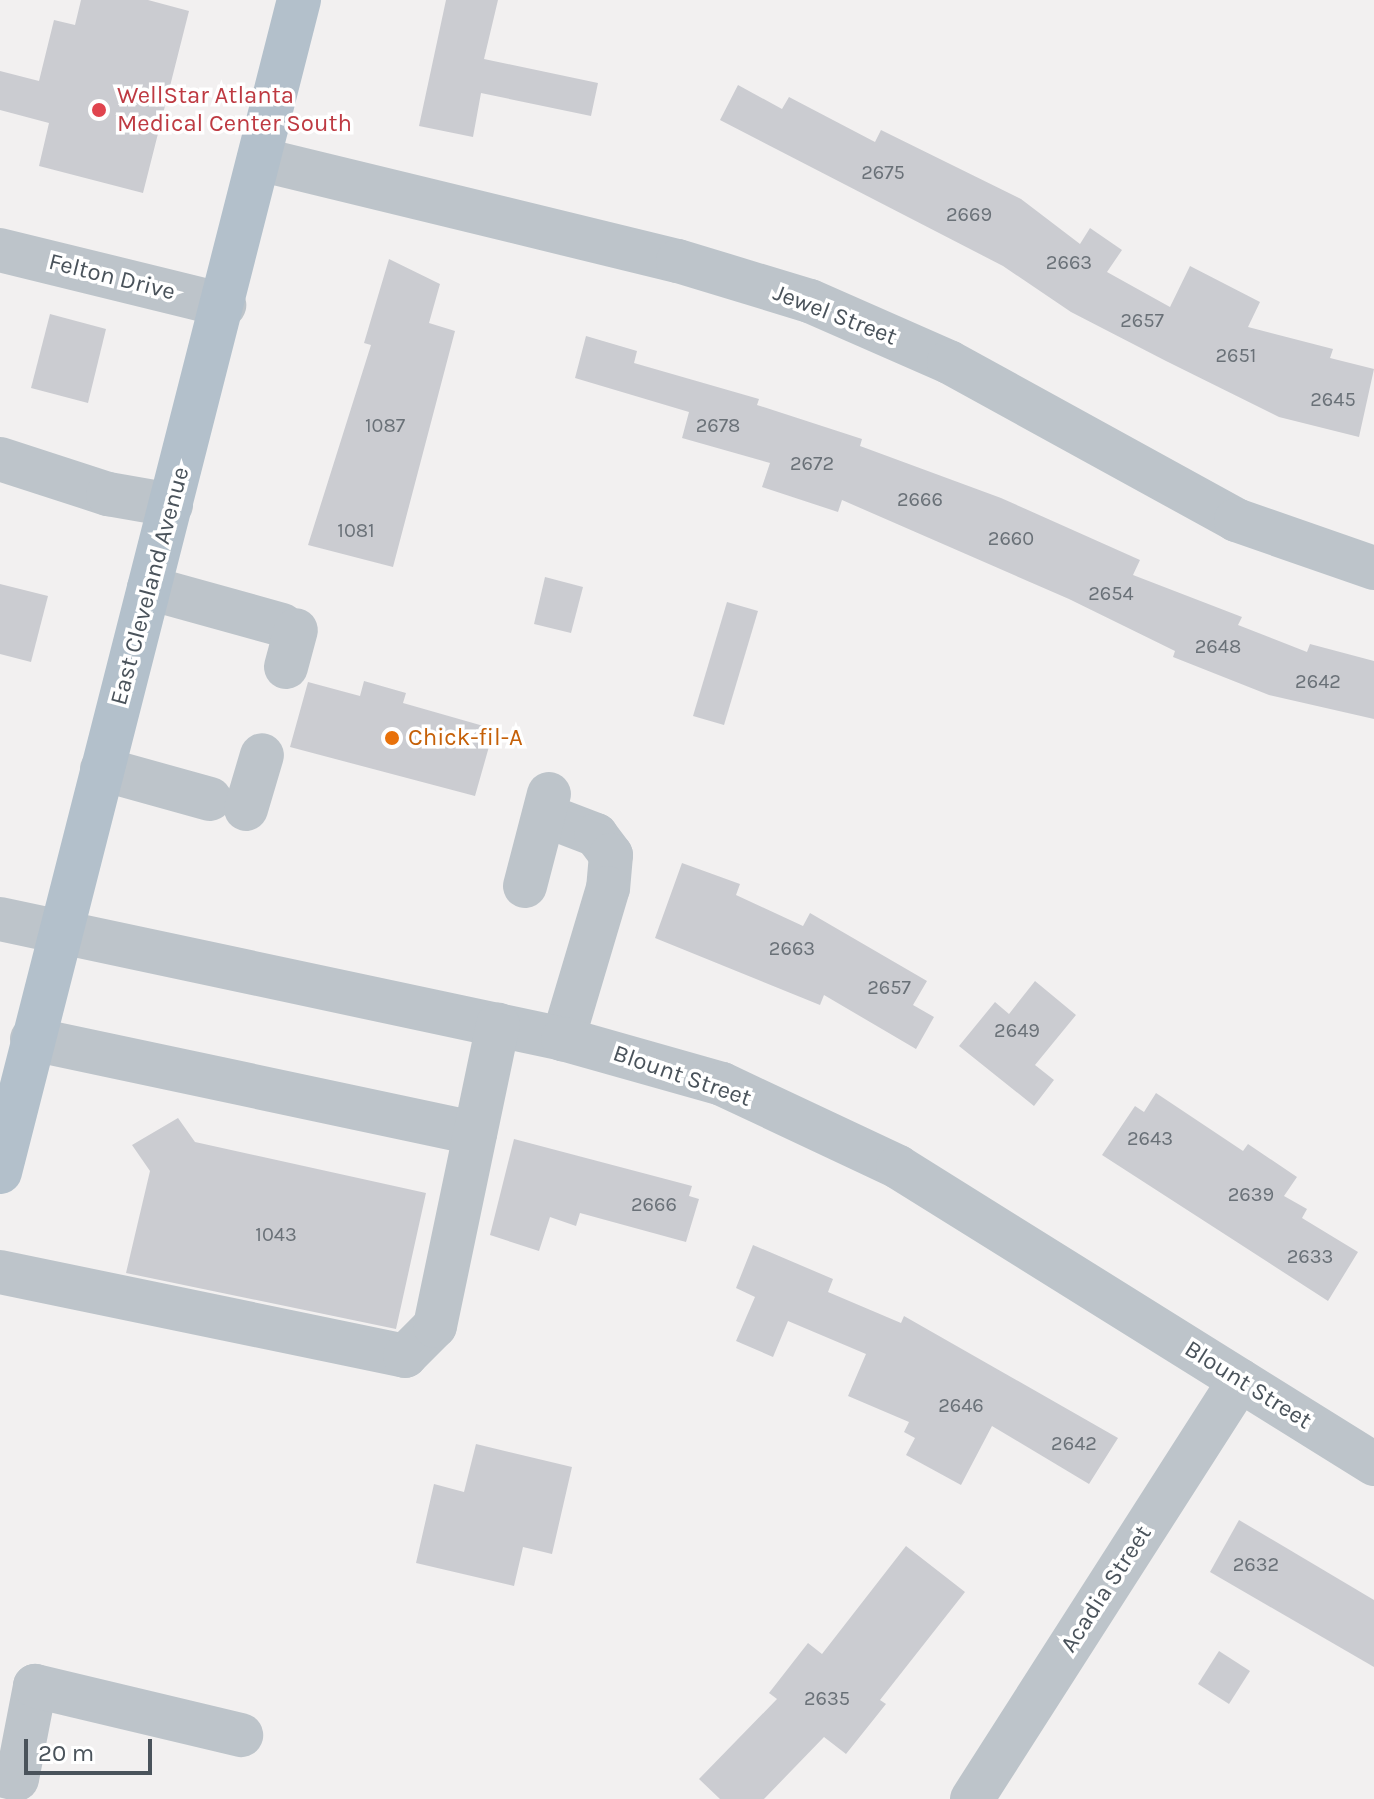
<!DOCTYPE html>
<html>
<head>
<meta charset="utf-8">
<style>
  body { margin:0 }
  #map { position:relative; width:1374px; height:1799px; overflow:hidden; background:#f2f0f0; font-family:Karla,sans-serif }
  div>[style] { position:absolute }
  .building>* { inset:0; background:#cbccd1 }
  .minor>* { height:44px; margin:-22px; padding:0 22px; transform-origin:22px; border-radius:22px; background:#bdc4ca }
  .major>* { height:44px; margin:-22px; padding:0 22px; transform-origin:22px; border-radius:22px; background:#b3c0cb }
  .dots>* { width:22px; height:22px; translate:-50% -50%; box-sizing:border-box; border:4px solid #fff; border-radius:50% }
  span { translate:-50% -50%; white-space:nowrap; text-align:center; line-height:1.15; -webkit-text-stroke:7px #fff; paint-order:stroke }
  .number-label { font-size:20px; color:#6a7178 }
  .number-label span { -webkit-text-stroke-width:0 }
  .health-label { font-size:24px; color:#be3a42 }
  .left { translate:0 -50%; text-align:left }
  .street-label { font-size:24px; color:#4a535b }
  .food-label { font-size:24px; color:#c56008 }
  .scale { position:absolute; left:24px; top:1739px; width:128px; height:36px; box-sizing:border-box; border:4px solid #4a535b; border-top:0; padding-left:10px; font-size:24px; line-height:28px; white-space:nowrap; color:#4a535b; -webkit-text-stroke:6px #fff; paint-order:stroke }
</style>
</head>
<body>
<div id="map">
  <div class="building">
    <i style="clip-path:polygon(81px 0,148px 0,189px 11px,143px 193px,39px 166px,49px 123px,0 110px,0 71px,39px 81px,54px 20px,75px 25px)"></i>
    <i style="clip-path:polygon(446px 0,498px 0,484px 59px,598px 83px,591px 116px,481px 93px,473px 137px,419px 126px)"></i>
    <i style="clip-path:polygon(738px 85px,782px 109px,789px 97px,875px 142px,881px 130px,1021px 199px,1080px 244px,1090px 228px,1122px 250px,1107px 272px,1170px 307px,1190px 266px,1260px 302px,1248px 327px,1333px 349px,1330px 358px,1374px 369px,1359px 437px,1279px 417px,1166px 361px,1071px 312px,1003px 266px,720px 120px)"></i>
    <i style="clip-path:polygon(389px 259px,440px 284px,429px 323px,455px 331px,393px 567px,308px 545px,371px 345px,364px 343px)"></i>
    <i style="clip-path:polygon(50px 314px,106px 329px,88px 403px,31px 388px)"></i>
    <i style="clip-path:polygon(586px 336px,637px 351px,634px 363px,759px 399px,757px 405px,862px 439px,860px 446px,1001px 498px,1140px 560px,1133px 575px,1242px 617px,1238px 625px,1307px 652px,1310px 644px,1374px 661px,1374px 719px,1269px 695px,1173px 657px,1175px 651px,1069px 599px,842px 500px,838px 512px,762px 487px,770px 463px,682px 438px,689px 412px,575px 378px)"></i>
    <i style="clip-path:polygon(545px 577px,583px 587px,571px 633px,534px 624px)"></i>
    <i style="clip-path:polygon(0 584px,48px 596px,31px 662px,0 654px)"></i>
    <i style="clip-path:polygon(727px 602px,758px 611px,724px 725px,693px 716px)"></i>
    <i style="clip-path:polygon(364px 681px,406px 693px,403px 703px,494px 729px,475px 796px,290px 747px,308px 682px,360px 696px)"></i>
    <i style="clip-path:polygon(682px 863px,740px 884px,736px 895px,803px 926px,810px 913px,927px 981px,913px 1005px,934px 1017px,916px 1049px,824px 995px,820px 1005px,655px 938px)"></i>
    <i style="clip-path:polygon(1035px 981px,1076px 1015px,1035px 1065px,1054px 1080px,1034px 1106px,959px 1046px,995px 1002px,1009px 1014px)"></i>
    <i style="clip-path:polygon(1156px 1093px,1243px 1151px,1248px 1144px,1297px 1177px,1284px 1196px,1307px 1209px,1302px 1218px,1358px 1252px,1328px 1301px,1102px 1155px,1135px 1106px,1144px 1112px)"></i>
    <i style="clip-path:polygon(178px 1118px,195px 1142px,426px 1193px,396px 1329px,126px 1273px,150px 1171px,132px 1145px)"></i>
    <i style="clip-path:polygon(514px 1139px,692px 1186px,689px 1196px,699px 1199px,686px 1242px,580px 1213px,576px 1226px,550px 1217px,539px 1251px,490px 1235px)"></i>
    <i style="clip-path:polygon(753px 1245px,833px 1279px,828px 1292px,901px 1323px,904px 1316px,1118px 1438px,1089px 1484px,992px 1426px,961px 1485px,906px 1455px,915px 1438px,904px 1432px,909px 1422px,848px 1396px,866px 1354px,788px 1321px,773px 1357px,736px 1341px,755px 1297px,736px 1288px)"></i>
    <i style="clip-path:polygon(476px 1444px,572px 1467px,552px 1554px,523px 1547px,514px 1586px,416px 1563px,434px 1484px,464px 1492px)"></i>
    <i style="clip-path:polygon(1239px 1520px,1374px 1600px,1374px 1667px,1210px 1572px)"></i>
    <i style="clip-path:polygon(906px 1546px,965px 1592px,880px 1700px,886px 1704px,846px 1754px,824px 1737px,764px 1799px,720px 1799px,699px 1779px,777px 1699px,769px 1693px,808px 1643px,822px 1654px)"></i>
    <i style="clip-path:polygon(1219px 1651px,1250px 1671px,1229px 1704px,1198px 1684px)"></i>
  </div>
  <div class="minor">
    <i style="left:259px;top:159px;width:431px;rotate:13.7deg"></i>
    <i style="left:678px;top:261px;width:138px;rotate:16.9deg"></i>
    <i style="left:810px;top:301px;width:152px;rotate:23.7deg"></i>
    <i style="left:949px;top:362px;width:328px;rotate:28.8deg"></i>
    <i style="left:1236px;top:520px;width:146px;rotate:19.2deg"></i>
    <i style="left:0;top:250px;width:231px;rotate:13.8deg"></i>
    <i style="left:0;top:459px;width:114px;rotate:18deg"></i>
    <i style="left:108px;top:494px;width:64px;rotate:9.9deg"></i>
    <i style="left:149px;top:588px;width:138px;rotate:15.5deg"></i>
    <i style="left:286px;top:667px;width:38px;rotate:-75deg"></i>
    <i style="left:102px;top:769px;width:112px;rotate:15.5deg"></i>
    <i style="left:246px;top:809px;width:56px;rotate:-73.5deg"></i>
    <i style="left:544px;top:815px;width:56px;rotate:21deg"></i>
    <i style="left:596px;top:835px;width:25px;rotate:53deg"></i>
    <i style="left:611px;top:855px;width:33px;rotate:95deg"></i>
    <i style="left:608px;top:888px;width:158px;rotate:106.6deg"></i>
    <i style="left:525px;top:886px;width:95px;rotate:-75.4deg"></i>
    <i style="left:0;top:919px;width:576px;rotate:12.03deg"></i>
    <i style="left:563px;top:1039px;width:165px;rotate:15.8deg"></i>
    <i style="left:722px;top:1084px;width:195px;rotate:25.2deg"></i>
    <i style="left:898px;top:1167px;width:561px;rotate:31.96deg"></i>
    <i style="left:32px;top:1039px;width:453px;rotate:12deg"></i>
    <i style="left:0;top:1272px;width:414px;rotate:11.7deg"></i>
    <i style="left:405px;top:1356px;width:42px;rotate:-45deg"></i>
    <i style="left:435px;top:1326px;width:308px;rotate:-78.2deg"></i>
    <i style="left:0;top:1775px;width:17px;rotate:13deg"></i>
    <i style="left:17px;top:1779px;width:95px;rotate:-79deg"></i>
    <i style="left:35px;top:1686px;width:212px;rotate:13.4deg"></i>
    <i style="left:972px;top:1799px;width:497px;rotate:-57.4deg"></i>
  </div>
  <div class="major">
    <i style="left:0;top:1172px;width:1210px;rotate:-75.69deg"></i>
  </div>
  <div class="dots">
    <i style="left:99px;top:110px;background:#e0444e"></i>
    <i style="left:392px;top:738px;background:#e8710a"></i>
  </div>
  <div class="number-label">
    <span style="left:883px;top:172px">2675</span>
    <span style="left:969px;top:214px">2669</span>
    <span style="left:1069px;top:262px">2663</span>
    <span style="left:1142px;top:320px">2657</span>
    <span style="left:1236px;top:355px">2651</span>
    <span style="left:1333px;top:399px">2645</span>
    <span style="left:385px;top:425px">1087</span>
    <span style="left:718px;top:425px">2678</span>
    <span style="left:812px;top:463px">2672</span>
    <span style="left:920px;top:499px">2666</span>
    <span style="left:356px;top:530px">1081</span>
    <span style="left:1011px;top:538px">2660</span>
    <span style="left:1111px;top:593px">2654</span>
    <span style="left:1218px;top:646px">2648</span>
    <span style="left:1318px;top:681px">2642</span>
    <span style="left:792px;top:948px">2663</span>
    <span style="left:889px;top:987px">2657</span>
    <span style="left:1017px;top:1030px">2649</span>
    <span style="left:1150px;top:1138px">2643</span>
    <span style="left:1251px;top:1194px">2639</span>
    <span style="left:654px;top:1204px">2666</span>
    <span style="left:276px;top:1234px">1043</span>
    <span style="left:1310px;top:1256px">2633</span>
    <span style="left:961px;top:1405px">2646</span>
    <span style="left:1074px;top:1443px">2642</span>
    <span style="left:1256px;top:1564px">2632</span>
    <span style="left:827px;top:1698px">2635</span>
  </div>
  <div class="health-label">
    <span class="left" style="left:117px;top:110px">WellStar Atlanta<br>Medical Center South</span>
  </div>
  <div class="street-label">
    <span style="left:112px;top:277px;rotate:14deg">Felton Drive</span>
    <span style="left:835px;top:315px;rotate:21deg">Jewel Street</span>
    <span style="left:150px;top:586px;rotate:-75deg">East Cleveland Avenue</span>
    <span style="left:682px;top:1076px;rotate:19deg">Blount Street</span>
    <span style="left:1248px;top:1385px;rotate:32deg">Blount Street</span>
    <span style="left:1106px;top:1589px;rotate:-57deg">Acadia Street</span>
  </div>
  <div class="food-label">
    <span class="left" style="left:408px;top:738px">Chick-fil-A</span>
  </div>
  <div class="scale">20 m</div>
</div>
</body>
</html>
